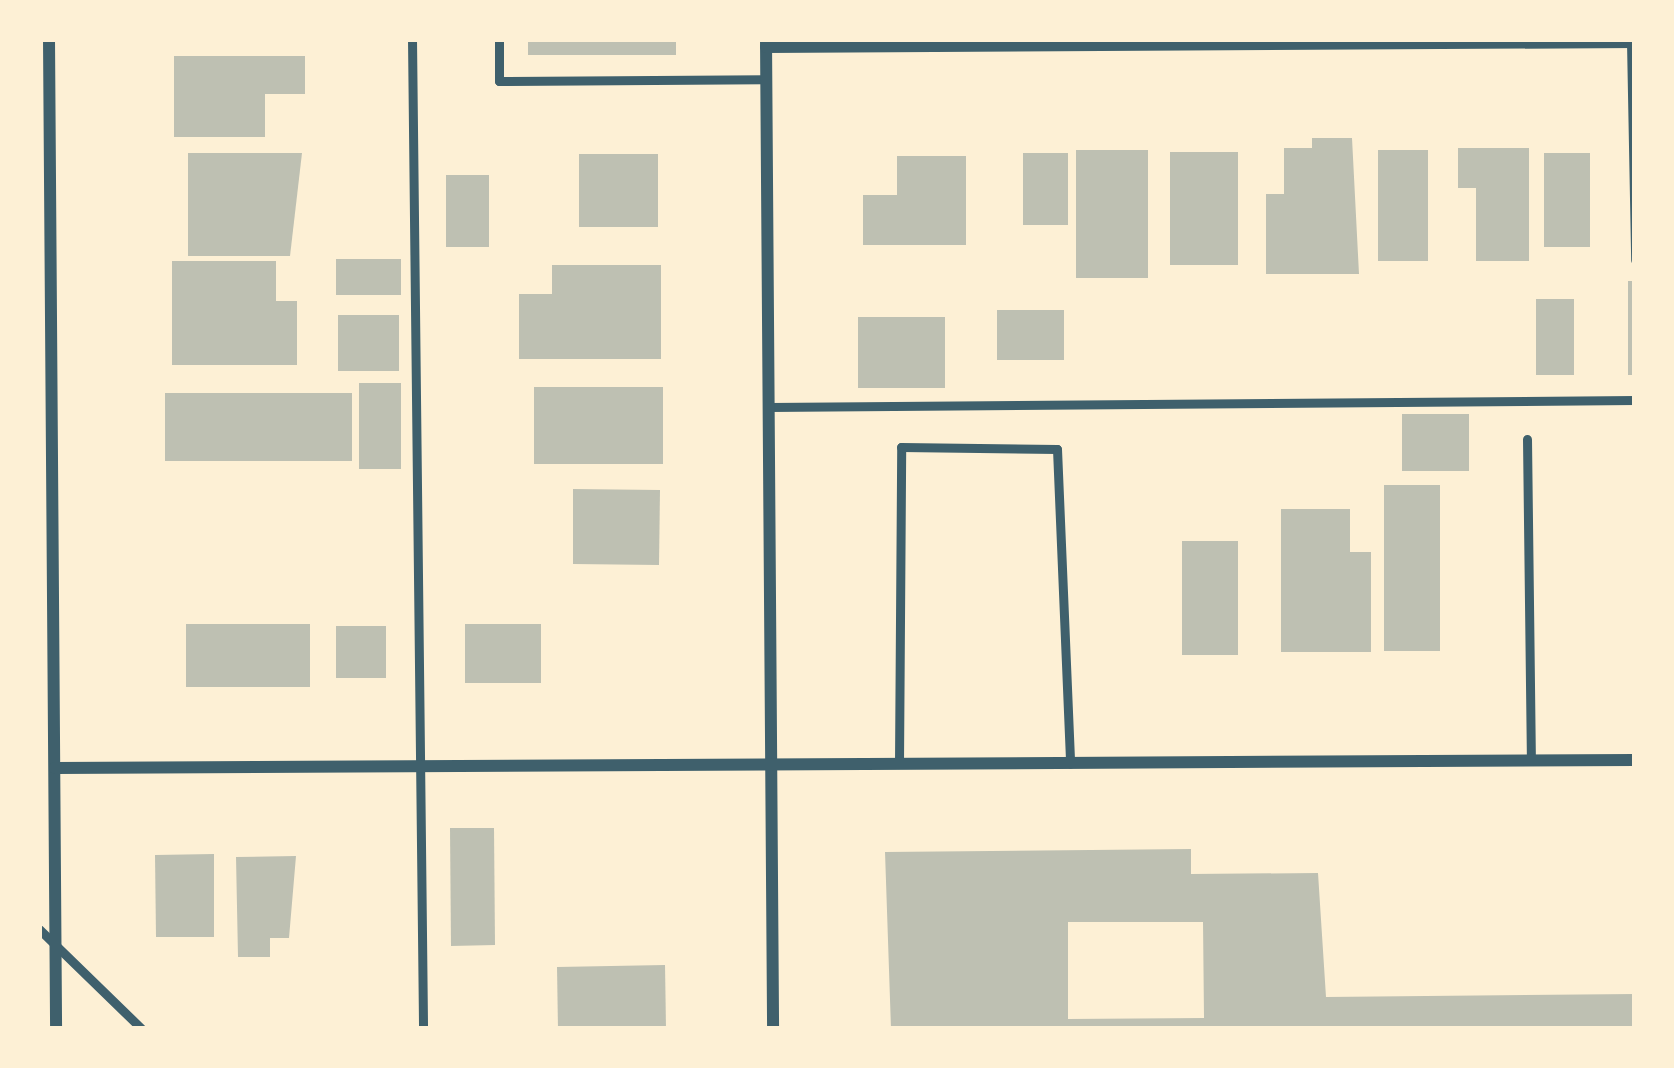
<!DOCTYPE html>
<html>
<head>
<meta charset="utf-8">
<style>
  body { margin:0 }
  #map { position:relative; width:1674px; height:1068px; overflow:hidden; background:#fdf0d5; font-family:"Roboto Serif",serif }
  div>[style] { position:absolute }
  .building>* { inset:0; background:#bec0b2 }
  .service>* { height:9px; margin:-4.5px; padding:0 4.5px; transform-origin:4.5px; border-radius:4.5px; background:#3f606c }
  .minor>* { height:12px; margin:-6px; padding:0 6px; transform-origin:6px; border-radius:6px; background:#3f606c }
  span { translate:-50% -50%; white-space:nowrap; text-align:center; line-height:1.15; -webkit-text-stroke:9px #fdf0d5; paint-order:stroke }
  .frame { position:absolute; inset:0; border:42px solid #fdf0d5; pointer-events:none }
</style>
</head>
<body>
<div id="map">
  <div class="building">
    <i style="clip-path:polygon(528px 39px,676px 39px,676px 55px,528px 55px)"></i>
    <i style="clip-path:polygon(174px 56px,305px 56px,305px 94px,265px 94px,265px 137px,174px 137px)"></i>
    <i style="clip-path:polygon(1312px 138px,1352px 138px,1359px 274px,1266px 274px,1266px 194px,1284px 194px,1284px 148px,1312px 148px)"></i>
    <i style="clip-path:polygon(1458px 148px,1529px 148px,1529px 261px,1476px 261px,1476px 188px,1458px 188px)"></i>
    <i style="clip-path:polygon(1076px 150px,1148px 150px,1148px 278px,1076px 278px)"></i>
    <i style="clip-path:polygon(1378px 150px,1428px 150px,1428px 261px,1378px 261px)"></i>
    <i style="clip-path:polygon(1170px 152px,1238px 152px,1238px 265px,1170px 265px)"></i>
    <i style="clip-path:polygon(188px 153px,302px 153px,290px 256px,188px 256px)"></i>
    <i style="clip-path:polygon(1023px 153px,1068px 153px,1068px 225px,1023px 225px)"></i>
    <i style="clip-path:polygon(1544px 153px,1590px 153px,1590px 247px,1544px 247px)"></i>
    <i style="clip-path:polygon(579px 154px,658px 154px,658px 227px,579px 227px)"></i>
    <i style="clip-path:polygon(897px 156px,966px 156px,966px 245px,863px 245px,863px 195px,897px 195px)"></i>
    <i style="clip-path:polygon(446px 175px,489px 175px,489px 247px,446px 247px)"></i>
    <i style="clip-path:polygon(336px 259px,401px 259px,401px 295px,336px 295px)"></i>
    <i style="clip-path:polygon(172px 261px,276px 261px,276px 301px,297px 301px,297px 365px,172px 365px)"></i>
    <i style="clip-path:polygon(552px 265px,661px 265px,661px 359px,519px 359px,519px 294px,552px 294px)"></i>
    <i style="clip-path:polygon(1628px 281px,1635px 281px,1635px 375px,1628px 375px)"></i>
    <i style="clip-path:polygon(1536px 299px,1574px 299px,1574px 375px,1536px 375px)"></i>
    <i style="clip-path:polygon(997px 310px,1064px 310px,1064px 360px,997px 360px)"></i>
    <i style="clip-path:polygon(338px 315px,399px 315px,399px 371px,338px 371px)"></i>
    <i style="clip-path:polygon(858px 317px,945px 317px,945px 388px,858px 388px)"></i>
    <i style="clip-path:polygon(359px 383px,401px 383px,401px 469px,359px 469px)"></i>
    <i style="clip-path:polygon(534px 387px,663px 387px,663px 464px,534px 464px)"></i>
    <i style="clip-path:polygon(165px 393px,352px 393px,352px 461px,165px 461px)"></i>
    <i style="clip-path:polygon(1402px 414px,1469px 414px,1469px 471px,1402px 471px)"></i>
    <i style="clip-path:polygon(1384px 485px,1440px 485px,1440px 651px,1384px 651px)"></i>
    <i style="clip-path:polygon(573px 489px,660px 490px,659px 565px,573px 564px)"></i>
    <i style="clip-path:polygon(1281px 509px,1350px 509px,1350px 552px,1371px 552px,1371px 652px,1281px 652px)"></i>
    <i style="clip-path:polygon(1182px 541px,1238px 541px,1238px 655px,1182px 655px)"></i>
    <i style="clip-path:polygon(186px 624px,310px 624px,310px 687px,186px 687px)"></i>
    <i style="clip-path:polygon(465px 624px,541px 624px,541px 683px,465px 683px)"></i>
    <i style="clip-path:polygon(336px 626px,386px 626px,386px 678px,336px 678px)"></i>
    <i style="clip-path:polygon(450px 828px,494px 828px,495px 945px,451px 946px)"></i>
    <i style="clip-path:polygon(evenodd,1191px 849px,1191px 874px,1318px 873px,1326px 997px,1635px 994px,1635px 1029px,891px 1029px,885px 852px,1191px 849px,1068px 922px,1203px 922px,1204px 1018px,1068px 1019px,1068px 922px)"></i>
    <i style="clip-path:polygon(214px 854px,214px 937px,156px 937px,155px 855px)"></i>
    <i style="clip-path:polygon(296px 856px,289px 938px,270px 938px,270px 957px,238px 957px,236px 857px)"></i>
    <i style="clip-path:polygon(665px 965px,666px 1029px,558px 1029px,557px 967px)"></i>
  </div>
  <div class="service">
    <i style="left:412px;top:39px;width:990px;rotate:89.36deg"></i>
    <i style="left:499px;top:39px;width:42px;rotate:90deg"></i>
    <i style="left:499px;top:81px;width:267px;rotate:-0.4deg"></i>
    <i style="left:1631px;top:42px;width:218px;rotate:88.9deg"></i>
    <i style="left:769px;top:407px;width:866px;rotate:-0.46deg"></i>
    <i style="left:1527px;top:439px;width:321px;rotate:89.3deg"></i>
    <i style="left:899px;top:764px;width:317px;rotate:-89.6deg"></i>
    <i style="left:901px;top:447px;width:156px;rotate:0.7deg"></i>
    <i style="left:1057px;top:449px;width:315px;rotate:87.6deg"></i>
    <i style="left:39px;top:929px;width:144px;rotate:44.2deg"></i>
  </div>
  <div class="minor">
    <i style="left:49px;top:39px;width:990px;rotate:89.59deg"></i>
    <i style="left:766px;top:39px;width:990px;rotate:89.59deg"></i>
    <i style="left:766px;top:47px;width:869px;rotate:-0.33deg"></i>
    <i style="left:55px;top:768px;width:1580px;rotate:-0.29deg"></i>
  </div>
  <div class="frame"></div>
</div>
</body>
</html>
